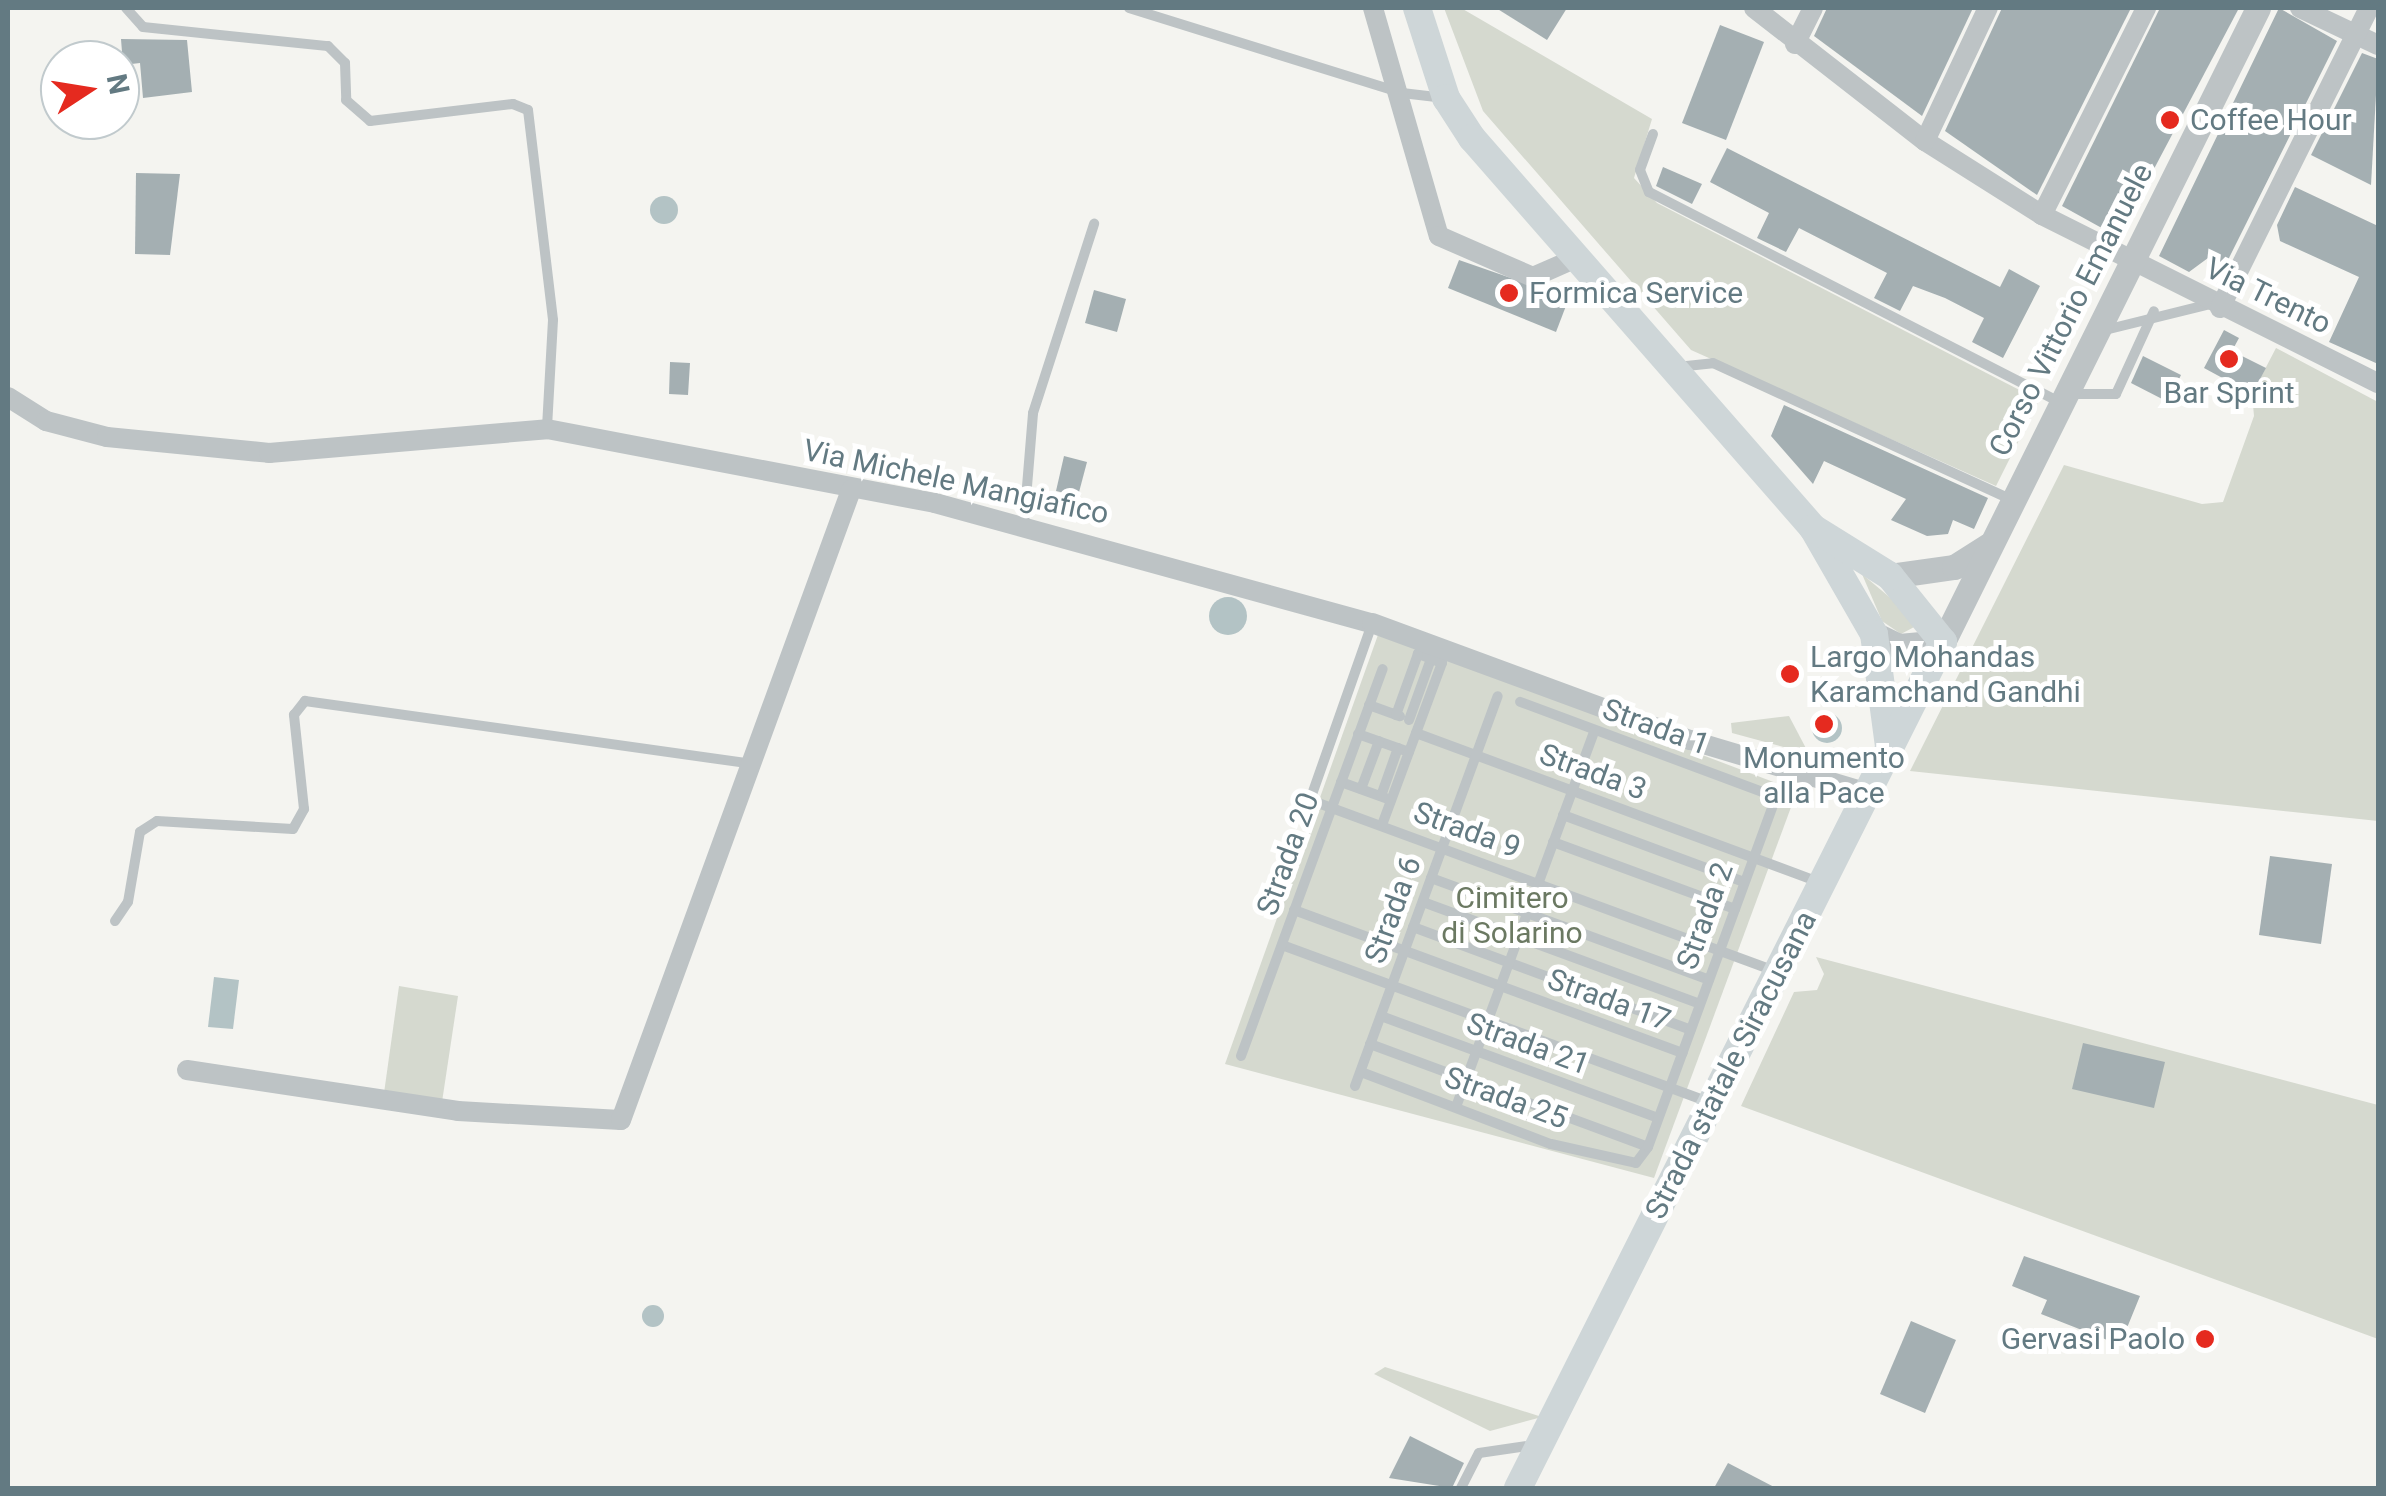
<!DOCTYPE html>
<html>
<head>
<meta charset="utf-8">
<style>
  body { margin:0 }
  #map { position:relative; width:2386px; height:1496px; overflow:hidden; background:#f4f4f0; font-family:Roboto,sans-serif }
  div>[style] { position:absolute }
  .green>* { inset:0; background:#d5d9cf }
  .water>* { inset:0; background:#b3c3c5 }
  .round { border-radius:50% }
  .building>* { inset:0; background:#a4afb2 }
  .service>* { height:10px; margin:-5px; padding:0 5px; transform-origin:5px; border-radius:5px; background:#bdc3c5 }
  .minor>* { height:20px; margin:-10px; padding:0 10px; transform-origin:10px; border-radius:10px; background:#bdc3c5 }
  .tertiary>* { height:25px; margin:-12.5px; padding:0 12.5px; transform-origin:12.5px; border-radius:12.5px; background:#bdc3c5 }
  .secondary>* { height:28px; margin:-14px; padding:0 14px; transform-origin:14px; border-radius:14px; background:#ced6d8 }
  .dots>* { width:28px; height:28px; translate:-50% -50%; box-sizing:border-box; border:5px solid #fff; border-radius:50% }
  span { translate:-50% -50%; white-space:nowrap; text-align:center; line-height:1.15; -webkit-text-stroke:10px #fff; paint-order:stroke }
  .poi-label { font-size:30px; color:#637a82 }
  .left { translate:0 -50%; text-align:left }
  .right { translate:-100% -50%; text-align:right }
  .street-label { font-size:30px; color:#637a82 }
  .park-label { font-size:30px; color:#6b7962 }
  .frame { position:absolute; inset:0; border:10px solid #637a82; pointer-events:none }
  .north { position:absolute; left:40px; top:40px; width:100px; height:100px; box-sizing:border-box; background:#fff; border:2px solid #c1cacd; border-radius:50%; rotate:78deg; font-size:28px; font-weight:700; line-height:40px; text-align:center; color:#637a82 }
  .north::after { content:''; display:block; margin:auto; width:35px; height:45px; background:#e52a1f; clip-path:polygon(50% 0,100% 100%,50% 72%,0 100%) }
</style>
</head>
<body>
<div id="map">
  <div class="green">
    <i style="clip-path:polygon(1444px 8px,1461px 8px,1652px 119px,1634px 178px,1657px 203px,2039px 400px,1996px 486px,1691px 350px,1483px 111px)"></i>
    <i style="clip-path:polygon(2276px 348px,2378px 402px,2378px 821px,1910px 771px,2064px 465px,2202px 504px,2223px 502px,2254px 416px,2252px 394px)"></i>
    <i style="clip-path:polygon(1862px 574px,1913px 617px,1916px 626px,1901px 634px,1882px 621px)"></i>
    <i style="clip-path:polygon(1379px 632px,1797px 791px,1654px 1178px,1225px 1064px)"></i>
    <i style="clip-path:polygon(1789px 716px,1809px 754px,1732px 733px,1731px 723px)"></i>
    <i style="clip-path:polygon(1816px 957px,2378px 1105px,2378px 1339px,1741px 1106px,1794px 992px,1817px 990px,1824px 974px)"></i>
    <i style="clip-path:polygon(399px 986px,458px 996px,442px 1102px,384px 1093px)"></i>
    <i style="clip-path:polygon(1385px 1367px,1542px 1417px,1490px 1431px,1374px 1374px)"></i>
  </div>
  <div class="water">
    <i class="round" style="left:650px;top:196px;width:28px;height:28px"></i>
    <i class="round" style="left:1209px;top:597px;width:38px;height:38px"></i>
    <i class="round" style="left:1812px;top:713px;width:30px;height:30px"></i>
    <i style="clip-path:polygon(214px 977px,239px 980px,233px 1029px,208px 1027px)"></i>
    <i class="round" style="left:642px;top:1305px;width:22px;height:22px"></i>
  </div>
  <div class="building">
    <i style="clip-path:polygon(1496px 8px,1567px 8px,1547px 40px)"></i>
    <i style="clip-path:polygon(1827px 8px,1973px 8px,1922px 116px,1814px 36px)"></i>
    <i style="clip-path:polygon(2002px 8px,2131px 8px,2037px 195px,1945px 131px)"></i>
    <i style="clip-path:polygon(2160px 8px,2239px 8px,2118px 237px,2062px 206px)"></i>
    <i style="clip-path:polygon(2279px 8px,2337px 41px,2225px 266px,2208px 258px,2189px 272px,2159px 256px)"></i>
    <i style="clip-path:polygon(1720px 25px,1764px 42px,1726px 140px,1682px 123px)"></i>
    <i style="clip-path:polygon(121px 39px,187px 40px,192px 92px,143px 98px,140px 63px,123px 65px)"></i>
    <i style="clip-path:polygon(2362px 53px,2378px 59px,2371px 185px,2311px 155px)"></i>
    <i style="clip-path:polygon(1727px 148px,2000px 287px,2009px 269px,2040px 286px,2003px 358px,1972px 342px,1984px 318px,1945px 298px,1913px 286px,1900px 311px,1874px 298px,1887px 273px,1799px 228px,1786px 252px,1757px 238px,1769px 213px,1710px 182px)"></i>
    <i style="clip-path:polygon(1663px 167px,1702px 184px,1692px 204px,1656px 186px)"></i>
    <i style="clip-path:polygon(136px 173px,180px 174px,170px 255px,135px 254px)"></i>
    <i style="clip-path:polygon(2295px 187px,2378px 226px,2378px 364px,2329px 342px,2359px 277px,2280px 241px,2277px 225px)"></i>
    <i style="clip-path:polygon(1459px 260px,1569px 298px,1556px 332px,1448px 288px)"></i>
    <i style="clip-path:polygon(1094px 290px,1126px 299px,1117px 332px,1085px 323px)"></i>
    <i style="clip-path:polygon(2224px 330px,2239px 338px,2232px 351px,2266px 368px,2252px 394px,2204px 368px)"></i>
    <i style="clip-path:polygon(2143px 356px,2181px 375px,2168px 402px,2131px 383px)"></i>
    <i style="clip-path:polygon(670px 362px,690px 363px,688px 395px,669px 394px)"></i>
    <i style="clip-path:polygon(1784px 405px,1988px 498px,1974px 529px,1953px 520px,1948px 534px,1927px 536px,1891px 520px,1906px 499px,1824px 461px,1813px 484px,1771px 436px)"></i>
    <i style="clip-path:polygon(1064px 456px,1087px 462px,1078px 496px,1056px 491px)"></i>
    <i style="clip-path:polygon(2270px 856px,2332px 864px,2321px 944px,2259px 935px)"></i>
    <i style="clip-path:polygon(2083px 1043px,2165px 1062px,2154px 1108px,2072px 1089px)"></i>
    <i style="clip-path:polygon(2024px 1256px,2140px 1296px,2120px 1345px,2041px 1314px,2047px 1300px,2012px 1286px)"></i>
    <i style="clip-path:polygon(1911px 1321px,1956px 1340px,1925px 1413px,1880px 1394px)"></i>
    <i style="clip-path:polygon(1410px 1436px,1464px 1463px,1452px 1488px,1389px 1478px)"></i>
    <i style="clip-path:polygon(1728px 1463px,1776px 1488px,1714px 1488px)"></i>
  </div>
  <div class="service">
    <i style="left:126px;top:8px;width:25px;rotate:48deg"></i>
    <i style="left:143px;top:27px;width:186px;rotate:5.9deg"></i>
    <i style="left:328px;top:46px;width:24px;rotate:45deg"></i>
    <i style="left:345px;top:63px;width:37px;rotate:88deg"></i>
    <i style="left:346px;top:100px;width:32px;rotate:41deg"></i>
    <i style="left:370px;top:121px;width:144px;rotate:-6.8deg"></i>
    <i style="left:513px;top:104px;width:16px;rotate:22deg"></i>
    <i style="left:528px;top:110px;width:211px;rotate:83.2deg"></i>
    <i style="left:553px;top:320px;width:108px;rotate:93.2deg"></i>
    <i style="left:1129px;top:8px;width:286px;rotate:17.3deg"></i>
    <i style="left:1402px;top:93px;width:43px;rotate:6.6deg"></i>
    <i style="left:1653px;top:134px;width:38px;rotate:110deg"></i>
    <i style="left:1640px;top:170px;width:24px;rotate:68deg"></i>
    <i style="left:1649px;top:192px;width:461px;rotate:27.1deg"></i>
    <i style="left:2101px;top:331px;width:112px;rotate:-13.9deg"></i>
    <i style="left:1677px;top:367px;width:36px;rotate:-6deg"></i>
    <i style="left:1713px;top:363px;width:327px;rotate:24.6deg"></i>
    <i style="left:2071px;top:394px;width:45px"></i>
    <i style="left:2116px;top:394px;width:91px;rotate:-65.4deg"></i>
    <i style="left:1024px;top:523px;width:110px;rotate:-85.3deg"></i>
    <i style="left:1033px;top:413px;width:199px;rotate:-72.1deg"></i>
    <i style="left:1372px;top:624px;width:187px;rotate:109.4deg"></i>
    <i style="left:1310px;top:800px;width:496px;rotate:20.2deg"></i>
    <i style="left:1369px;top:705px;width:33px;rotate:20deg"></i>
    <i style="left:1409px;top:720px;width:65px;rotate:-70.2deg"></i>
    <i style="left:1416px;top:733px;width:429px;rotate:20.3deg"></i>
    <i style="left:1358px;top:734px;width:54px;rotate:19.4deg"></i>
    <i style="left:1341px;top:782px;width:53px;rotate:19.8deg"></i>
    <i style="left:1361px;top:789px;width:51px;rotate:-69.4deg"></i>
    <i style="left:1381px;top:796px;width:51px;rotate:-70.5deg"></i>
    <i style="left:1563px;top:815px;width:193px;rotate:20.3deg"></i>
    <i style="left:1382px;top:825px;width:173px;rotate:-69.7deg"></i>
    <i style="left:1442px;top:663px;width:26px;rotate:-159deg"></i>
    <i style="left:1418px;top:654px;width:65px;rotate:109.8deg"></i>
    <i style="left:1553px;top:842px;width:194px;rotate:20.2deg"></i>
    <i style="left:1431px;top:878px;width:296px;rotate:20.1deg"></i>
    <i style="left:1423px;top:902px;width:295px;rotate:20.2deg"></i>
    <i style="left:1294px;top:910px;width:414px;rotate:20.2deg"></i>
    <i style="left:115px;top:921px;width:23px;rotate:-56deg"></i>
    <i style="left:128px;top:902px;width:71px;rotate:-80.3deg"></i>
    <i style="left:140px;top:832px;width:20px;rotate:-33deg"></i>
    <i style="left:157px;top:821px;width:136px;rotate:3.4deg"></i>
    <i style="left:293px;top:829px;width:23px;rotate:-61deg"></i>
    <i style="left:304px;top:809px;width:95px;rotate:-96.1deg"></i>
    <i style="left:294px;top:715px;width:18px;rotate:-52deg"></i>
    <i style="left:305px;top:701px;width:452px;rotate:8deg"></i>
    <i style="left:1413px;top:927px;width:296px;rotate:20.3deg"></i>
    <i style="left:1282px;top:945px;width:454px;rotate:20.2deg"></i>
    <i style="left:1381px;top:1016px;width:295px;rotate:20.2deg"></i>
    <i style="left:1370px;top:1044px;width:296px;rotate:20.3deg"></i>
    <i style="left:1241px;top:1056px;width:412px;rotate:-69.9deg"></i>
    <i style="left:1361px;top:1072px;width:203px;rotate:20.8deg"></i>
    <i style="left:1551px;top:1144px;width:87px;rotate:12.6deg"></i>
    <i style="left:1636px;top:1163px;width:20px;rotate:-53deg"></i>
    <i style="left:1648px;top:1147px;width:373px;rotate:-69.9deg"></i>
    <i style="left:1776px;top:797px;width:273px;rotate:-159.6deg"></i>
    <i style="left:1355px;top:1086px;width:415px;rotate:-69.9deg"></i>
    <i style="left:1456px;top:1107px;width:401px;rotate:-69.8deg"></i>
    <i style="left:1461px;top:1488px;width:39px;rotate:-63deg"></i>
    <i style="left:1479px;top:1453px;width:56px;rotate:-8.3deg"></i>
  </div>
  <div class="minor">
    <i style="left:1373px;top:8px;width:237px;rotate:73.9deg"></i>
    <i style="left:1439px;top:236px;width:103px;rotate:23.6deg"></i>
    <i style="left:1533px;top:277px;width:45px;rotate:-23.7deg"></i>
    <i style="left:1754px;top:8px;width:217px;rotate:37.9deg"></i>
    <i style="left:1925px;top:141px;width:138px;rotate:32.3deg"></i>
    <i style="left:2042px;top:215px;width:376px;rotate:26.6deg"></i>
    <i style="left:2300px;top:8px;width:86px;rotate:25.4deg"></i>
    <i style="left:1795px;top:44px;width:40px;rotate:-63.4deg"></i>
    <i style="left:1925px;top:141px;width:147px;rotate:-64.7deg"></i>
    <i style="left:2042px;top:215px;width:232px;rotate:-63.3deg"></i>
    <i style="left:2220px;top:308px;width:335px;rotate:-63.6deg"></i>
    <i style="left:8px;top:397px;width:45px;rotate:32.3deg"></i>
    <i style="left:46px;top:421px;width:63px;rotate:14.7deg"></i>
    <i style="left:107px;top:437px;width:163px;rotate:5.6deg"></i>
    <i style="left:269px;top:453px;width:279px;rotate:-4.9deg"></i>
    <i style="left:547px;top:429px;width:395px;rotate:10.8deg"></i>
    <i style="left:935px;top:503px;width:453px;rotate:15.4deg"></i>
    <i style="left:1372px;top:623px;width:339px;rotate:20.2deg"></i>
    <i style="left:1690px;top:740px;width:186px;rotate:16.6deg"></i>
    <i style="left:187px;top:1070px;width:274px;rotate:8.6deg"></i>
    <i style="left:458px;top:1111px;width:163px;rotate:3.2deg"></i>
    <i style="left:621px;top:1120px;width:671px;rotate:-69.94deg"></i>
  </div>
  <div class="tertiary">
    <i style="left:1890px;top:576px;width:65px;rotate:-8deg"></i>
    <i style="left:1954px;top:567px;width:41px;rotate:-32.2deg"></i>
    <i style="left:1874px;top:634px;width:28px;rotate:26deg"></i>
    <i style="left:1899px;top:646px;width:44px;rotate:-5.2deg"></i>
    <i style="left:1943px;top:642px;width:708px;rotate:-63.58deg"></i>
  </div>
  <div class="secondary">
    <i style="left:1417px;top:8px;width:95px;rotate:72.1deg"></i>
    <i style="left:1446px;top:98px;width:48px;rotate:57deg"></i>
    <i style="left:1472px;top:138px;width:518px;rotate:48.83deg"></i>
    <i style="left:1813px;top:528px;width:122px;rotate:60.1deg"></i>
    <i style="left:1874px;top:634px;width:114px;rotate:82.4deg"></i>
    <i style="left:1518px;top:1488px;width:947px;rotate:-63.33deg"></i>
    <i style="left:1943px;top:642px;width:85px;rotate:-128.8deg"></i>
    <i style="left:1890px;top:576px;width:91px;rotate:-148.1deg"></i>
  </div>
  <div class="dots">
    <i style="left:2170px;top:120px;background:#e52a1f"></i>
    <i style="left:1509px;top:293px;background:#e52a1f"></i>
    <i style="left:2229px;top:359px;background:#e52a1f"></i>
    <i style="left:1790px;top:674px;background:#e52a1f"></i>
    <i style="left:1824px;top:724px;background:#e52a1f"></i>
    <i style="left:2205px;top:1339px;background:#e52a1f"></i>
  </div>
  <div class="poi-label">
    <span class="left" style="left:2190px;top:120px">Coffee Hour</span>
    <span class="left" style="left:1529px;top:293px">Formica Service</span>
    <span style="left:2229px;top:393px">Bar Sprint</span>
    <span class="left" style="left:1810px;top:674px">Largo Mohandas<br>Karamchand Gandhi</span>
    <span style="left:1824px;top:775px">Monumento<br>alla Pace</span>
    <span class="right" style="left:2185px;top:1339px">Gervasi Paolo</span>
  </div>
  <div class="street-label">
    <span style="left:2268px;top:296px;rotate:26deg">Via Trento</span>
    <span style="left:2071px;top:310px;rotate:-63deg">Corso Vittorio Emanuele</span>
    <span style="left:956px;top:482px;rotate:12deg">Via Michele Mangiafico</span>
    <span style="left:1656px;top:727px;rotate:20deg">Strada 1</span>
    <span style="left:1593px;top:772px;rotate:20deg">Strada 3</span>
    <span style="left:1467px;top:830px;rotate:20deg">Strada 9</span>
    <span style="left:1288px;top:854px;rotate:-70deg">Strada 20</span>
    <span style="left:1393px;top:910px;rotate:-70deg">Strada 6</span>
    <span style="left:1705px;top:916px;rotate:-70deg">Strada 2</span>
    <span style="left:1609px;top:1000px;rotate:20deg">Strada 17</span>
    <span style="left:1528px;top:1044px;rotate:20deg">Strada 21</span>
    <span style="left:1731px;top:1065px;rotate:-63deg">Strada statale Siracusana</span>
    <span style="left:1506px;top:1098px;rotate:20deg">Strada 25</span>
  </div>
  <div class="park-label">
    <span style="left:1512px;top:915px">Cimitero<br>di Solarino</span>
  </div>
  <div class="frame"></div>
  <div class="north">N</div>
</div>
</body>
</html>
